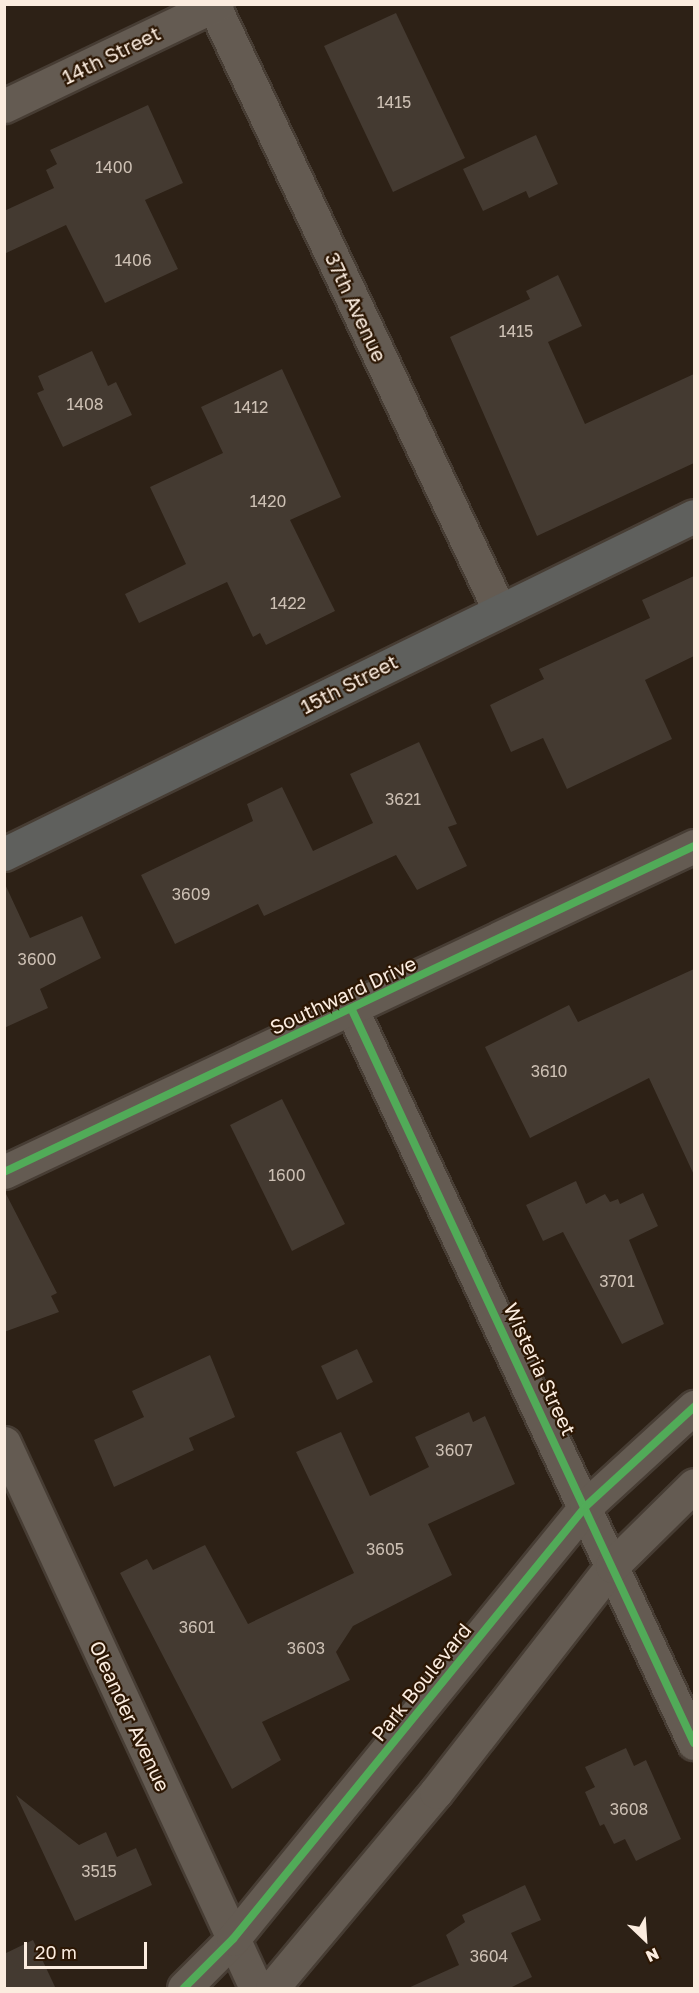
<!DOCTYPE html>
<html>
<head>
<meta charset="utf-8">
<style>
  body { margin:0 }
  #map { position:relative; width:699px; height:1993px; overflow:hidden; background:#2d2116; font-family:"Golos Text",sans-serif }
  div>[style] { position:absolute }
  .building>* { inset:0; background:#443a31 }
  .roads { filter:drop-shadow(2px 0 #473d34) drop-shadow(-2px 0 #473d34) drop-shadow(0 2px #473d34) drop-shadow(0 -2px #473d34) }
  .minor>* { height:33px; margin:-16.5px; padding:0 16.5px; transform-origin:16.5px; border-radius:16.5px; background:#645b52 }
  .major>* { height:33px; margin:-16.5px; padding:0 16.5px; transform-origin:16.5px; border-radius:16.5px; background:#5f605d }
  .cycleway>* { height:8px; margin:-4px; padding:0 4px; transform-origin:4px; border-radius:4px; background:#51ab58 }
  span { translate:-50% -50%; white-space:nowrap; text-align:center; line-height:1.15; -webkit-text-stroke:4.5px #2c1704; paint-order:stroke }
  .number-label { font-size:16px; color:#cdc0b4 }
  .number-label span { -webkit-text-stroke-width:0 }
  .street-label { font-size:20px; color:#fbecdf }
  .frame { position:absolute; inset:0; border:6px solid #fbecdf; pointer-events:none }
  .north { position:absolute; left:615px; top:1909px; width:60px; height:60px; -webkit-text-stroke:4px #2c1704; paint-order:stroke; rotate:155deg; font-size:16px; font-weight:700; line-height:24px; text-align:center; color:#fbecdf }
  .north::after { content:''; display:block; margin:auto; width:21px; height:27px; background:#fbecdf; clip-path:polygon(50% 0,100% 100%,50% 72%,0 100%) }
  .scale { position:absolute; left:24px; top:1942px; width:123px; height:27px; box-sizing:border-box; border:3px solid #fbecdf; border-top:0; padding-left:8px; font-size:18px; line-height:21px; white-space:nowrap; color:#fbecdf; -webkit-text-stroke:4px #2c1704; paint-order:stroke }
</style>
</head>
<body>
<div id="map">
  <div class="building">
    <i style="clip-path:polygon(396px 13px,465px 158px,393px 192px,324px 46px)"></i>
    <i style="clip-path:polygon(148px 105px,183px 183px,145px 200px,178px 269px,105px 303px,66px 225px,4px 254px,4px 211px,54px 188px,46px 170px,57px 164px,50px 150px)"></i>
    <i style="clip-path:polygon(536px 135px,558px 184px,529px 198px,526px 191px,483px 211px,463px 169px)"></i>
    <i style="clip-path:polygon(558px 275px,582px 326px,548px 342px,585px 424px,694px 374px,694px 463px,537px 536px,450px 337px,530px 299px,526px 291px)"></i>
    <i style="clip-path:polygon(92px 351px,108px 386px,116px 382px,132px 415px,63px 447px,37px 393px,44px 390px,38px 376px)"></i>
    <i style="clip-path:polygon(282px 369px,341px 497px,290px 520px,335px 611px,266px 645px,260px 633px,253px 637px,227px 582px,139px 623px,125px 594px,186px 564px,150px 487px,223px 453px,201px 407px)"></i>
    <i style="clip-path:polygon(694px 576px,694px 656px,645px 680px,672px 739px,567px 789px,543px 738px,511px 752px,490px 705px,544px 679px,539px 669px,650px 618px,642px 600px)"></i>
    <i style="clip-path:polygon(419px 742px,457px 824px,448px 827px,467px 866px,417px 890px,396px 855px,264px 916px,258px 904px,175px 944px,141px 875px,253px 821px,247px 804px,282px 787px,313px 851px,373px 823px,350px 774px)"></i>
    <i style="clip-path:polygon(4px 882px,30px 938px,82px 916px,101px 958px,40px 989px,48px 1008px,4px 1028px)"></i>
    <i style="clip-path:polygon(694px 969px,694px 1175px,649px 1078px,530px 1138px,485px 1047px,569px 1005px,578px 1022px)"></i>
    <i style="clip-path:polygon(282px 1099px,345px 1224px,292px 1251px,230px 1125px)"></i>
    <i style="clip-path:polygon(576px 1181px,586px 1204px,605px 1194px,610px 1202px,618px 1199px,620px 1204px,643px 1193px,658px 1226px,629px 1240px,664px 1324px,622px 1344px,563px 1232px,543px 1241px,526px 1205px)"></i>
    <i style="clip-path:polygon(4px 1190px,57px 1293px,51px 1296px,59px 1312px,4px 1332px)"></i>
    <i style="clip-path:polygon(357px 1349px,373px 1382px,337px 1400px,321px 1366px)"></i>
    <i style="clip-path:polygon(210px 1355px,235px 1417px,189px 1438px,194px 1450px,114px 1487px,94px 1440px,144px 1417px,132px 1391px)"></i>
    <i style="clip-path:polygon(469px 1412px,473px 1422px,485px 1416px,515px 1484px,428px 1524px,452px 1575px,353px 1626px,336px 1652px,350px 1680px,262px 1722px,281px 1760px,232px 1789px,120px 1573px,147px 1559px,153px 1570px,205px 1545px,248px 1624px,354px 1573px,296px 1452px,341px 1432px,370px 1496px,429px 1467px,415px 1437px)"></i>
    <i style="clip-path:polygon(626px 1748px,634px 1766px,646px 1760px,681px 1839px,636px 1861px,625px 1839px,614px 1844px,604px 1824px,600px 1826px,585px 1792px,595px 1787px,585px 1767px)"></i>
    <i style="clip-path:polygon(16px 1795px,79px 1845px,106px 1832px,117px 1857px,136px 1848px,152px 1885px,75px 1921px)"></i>
    <i style="clip-path:polygon(525px 1885px,541px 1920px,511px 1933px,532px 1977px,508px 1989px,406px 1989px,459px 1965px,446px 1935px,465px 1922px,462px 1915px)"></i>
    <i style="clip-path:polygon(33px 1940px,56px 1989px,4px 1989px,4px 1954px)"></i>
  </div>
  <div class="roads">
    <div class="minor">
      <i style="left:213px;top:4px;width:669px;rotate:64.7deg"></i>
      <i style="left:4px;top:106px;width:236px;rotate:-25.6deg"></i>
      <i style="left:352px;top:1010px;width:809px;rotate:64.99deg"></i>
      <i style="left:4px;top:1172px;width:763px;rotate:-25.29deg"></i>
      <i style="left:4px;top:1443px;width:600px;rotate:65.18deg"></i>
      <i style="left:184px;top:1988px;width:69px;rotate:-45deg"></i>
      <i style="left:233px;top:1939px;width:559px;rotate:-50.81deg"></i>
      <i style="left:586px;top:1506px;width:147px;rotate:-42.5deg"></i>
      <i style="left:272px;top:1988px;width:256px;rotate:-50.1deg"></i>
      <i style="left:436px;top:1792px;width:286px;rotate:-52.1deg"></i>
      <i style="left:612px;top:1566px;width:115px;rotate:-44.6deg"></i>
    </div>
    <div class="major">
      <i style="left:4px;top:854px;width:768px;rotate:-26.1deg"></i>
    </div>
  </div>
  <div class="cycleway">
    <i style="left:352px;top:1010px;width:809px;rotate:64.99deg"></i>
    <i style="left:4px;top:1172px;width:763px;rotate:-25.29deg"></i>
    <i style="left:184px;top:1988px;width:69px;rotate:-45deg"></i>
    <i style="left:233px;top:1939px;width:559px;rotate:-50.81deg"></i>
    <i style="left:586px;top:1506px;width:147px;rotate:-42.5deg"></i>
  </div>
  <div class="number-label">
    <span style="left:394px;top:102px">1415</span>
    <span style="left:114px;top:167px">1400</span>
    <span style="left:133px;top:260px">1406</span>
    <span style="left:516px;top:331px">1415</span>
    <span style="left:85px;top:404px">1408</span>
    <span style="left:251px;top:407px">1412</span>
    <span style="left:268px;top:501px">1420</span>
    <span style="left:288px;top:603px">1422</span>
    <span style="left:403px;top:799px">3621</span>
    <span style="left:191px;top:894px">3609</span>
    <span style="left:37px;top:959px">3600</span>
    <span style="left:549px;top:1071px">3610</span>
    <span style="left:287px;top:1175px">1600</span>
    <span style="left:617px;top:1281px">3701</span>
    <span style="left:454px;top:1450px">3607</span>
    <span style="left:385px;top:1549px">3605</span>
    <span style="left:197px;top:1627px">3601</span>
    <span style="left:306px;top:1648px">3603</span>
    <span style="left:629px;top:1809px">3608</span>
    <span style="left:99px;top:1871px">3515</span>
    <span style="left:489px;top:1956px">3604</span>
  </div>
  <div class="street-label">
    <span style="left:111px;top:55px;rotate:-26deg">14th Street</span>
    <span style="left:356px;top:307px;rotate:65deg">37th Avenue</span>
    <span style="left:349px;top:684px;rotate:-27deg">15th Street</span>
    <span style="left:343px;top:995px;rotate:-25deg">Southward Drive</span>
    <span style="left:540px;top:1369px;rotate:65deg">Wisteria Street</span>
    <span style="left:421px;top:1682px;rotate:-51deg">Park Boulevard</span>
    <span style="left:130px;top:1716px;rotate:65deg">Oleander Avenue</span>
  </div>
  <div class="frame"></div>
  <div class="north">N</div>
  <div class="scale">20 m</div>
</div>
</body>
</html>
